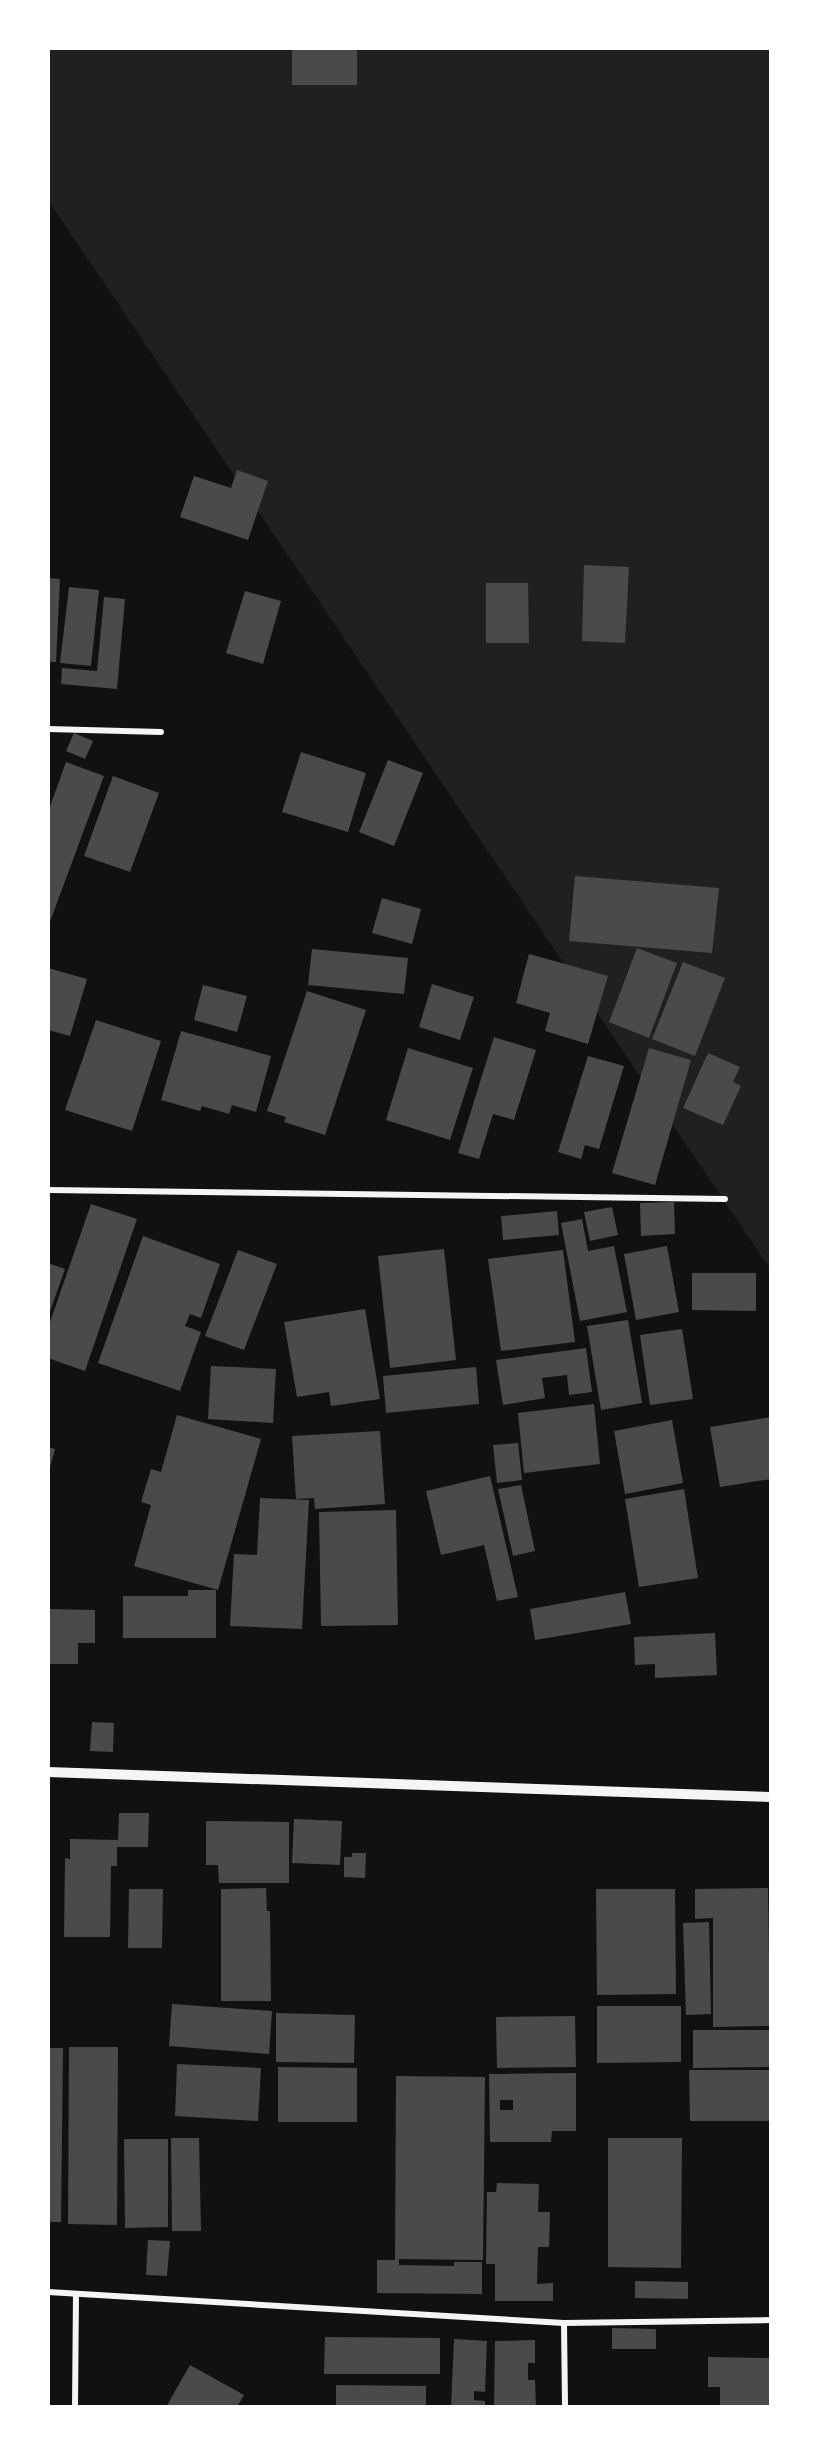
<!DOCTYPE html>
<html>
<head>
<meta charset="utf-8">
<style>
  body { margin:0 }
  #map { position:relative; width:819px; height:2455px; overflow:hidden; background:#111; font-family:Karla,sans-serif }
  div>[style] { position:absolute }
  .green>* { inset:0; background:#202020 }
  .building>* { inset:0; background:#4a4a4a }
  .minor>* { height:6px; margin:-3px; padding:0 3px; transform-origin:3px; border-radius:3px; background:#f5f5f5 }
  .tertiary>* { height:10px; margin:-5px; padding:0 5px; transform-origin:5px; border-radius:5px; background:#f5f5f5 }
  span { translate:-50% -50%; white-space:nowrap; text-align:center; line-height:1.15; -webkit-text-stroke:5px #fff; paint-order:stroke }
  .frame { position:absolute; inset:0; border:50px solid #fff; pointer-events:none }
</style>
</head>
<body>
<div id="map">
  <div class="green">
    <i style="clip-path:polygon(48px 48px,771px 48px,771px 1270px,48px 200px)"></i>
  </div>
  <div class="building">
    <i style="clip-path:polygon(292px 48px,357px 48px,357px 85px,292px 85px)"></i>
    <i style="clip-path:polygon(237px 470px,268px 481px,248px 540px,180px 517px,194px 476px,231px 488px)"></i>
    <i style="clip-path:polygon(584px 565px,629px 567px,625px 643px,582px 641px)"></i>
    <i style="clip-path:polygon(48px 578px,60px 579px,56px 662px,48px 662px)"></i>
    <i style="clip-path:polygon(486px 583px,528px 583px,529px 643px,486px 643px)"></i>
    <i style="clip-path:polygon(69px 587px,99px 590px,91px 666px,60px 663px)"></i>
    <i style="clip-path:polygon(245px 591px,281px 601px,263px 664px,226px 653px)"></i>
    <i style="clip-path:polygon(104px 597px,125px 599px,117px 689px,61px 684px,62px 668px,97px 671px)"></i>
    <i style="clip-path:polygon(74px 733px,93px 741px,85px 759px,66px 751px)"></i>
    <i style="clip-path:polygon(301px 752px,366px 773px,348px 832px,282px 812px)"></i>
    <i style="clip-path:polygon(388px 760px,423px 773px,394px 846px,359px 832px)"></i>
    <i style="clip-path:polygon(66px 762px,104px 776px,48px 927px,48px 812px)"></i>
    <i style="clip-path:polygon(113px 776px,159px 793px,130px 872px,84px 856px)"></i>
    <i style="clip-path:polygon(575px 876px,719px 888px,712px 953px,569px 941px)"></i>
    <i style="clip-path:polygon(382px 898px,421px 909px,412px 944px,372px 933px)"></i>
    <i style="clip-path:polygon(637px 948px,677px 963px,649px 1038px,609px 1022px)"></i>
    <i style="clip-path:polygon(312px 949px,408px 958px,404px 994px,308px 985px)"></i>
    <i style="clip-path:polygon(529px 954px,608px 976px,588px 1044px,545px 1031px,550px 1013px,516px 1003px)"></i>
    <i style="clip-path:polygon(683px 962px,725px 978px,695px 1056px,652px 1039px)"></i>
    <i style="clip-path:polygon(48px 968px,87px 979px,70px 1036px,48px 1030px)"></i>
    <i style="clip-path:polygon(432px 984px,474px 997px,460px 1040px,419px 1027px)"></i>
    <i style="clip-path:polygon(203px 985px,247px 996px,237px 1032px,194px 1020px)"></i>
    <i style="clip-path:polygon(307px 991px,366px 1010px,325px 1135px,284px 1122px,286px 1117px,267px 1111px)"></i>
    <i style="clip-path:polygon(96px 1020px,161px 1041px,132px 1131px,65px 1110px)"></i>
    <i style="clip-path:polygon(181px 1031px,271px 1056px,256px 1112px,232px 1105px,229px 1114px,202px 1106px,200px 1111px,161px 1100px)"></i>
    <i style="clip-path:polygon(494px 1037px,536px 1050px,514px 1120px,493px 1114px,479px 1159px,458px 1153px)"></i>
    <i style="clip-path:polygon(408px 1048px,473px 1068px,450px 1140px,386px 1120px)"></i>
    <i style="clip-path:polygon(649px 1048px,691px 1060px,655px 1185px,612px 1173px)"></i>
    <i style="clip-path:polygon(708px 1053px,740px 1067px,733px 1082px,741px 1086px,723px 1125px,683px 1108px)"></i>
    <i style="clip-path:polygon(588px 1056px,624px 1066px,599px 1149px,585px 1145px,581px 1159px,558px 1152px)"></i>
    <i style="clip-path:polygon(674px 1202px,675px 1234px,641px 1236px,640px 1203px)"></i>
    <i style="clip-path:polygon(91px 1204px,137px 1219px,85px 1371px,48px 1358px,48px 1328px)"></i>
    <i style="clip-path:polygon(612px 1207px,618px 1235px,590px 1241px,584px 1212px)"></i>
    <i style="clip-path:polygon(557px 1211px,559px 1235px,503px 1240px,501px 1216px)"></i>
    <i style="clip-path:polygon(582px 1219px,588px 1251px,614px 1246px,627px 1312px,580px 1321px,561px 1223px)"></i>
    <i style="clip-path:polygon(143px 1236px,220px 1264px,201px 1318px,190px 1314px,185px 1326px,201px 1332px,180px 1391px,98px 1363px)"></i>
    <i style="clip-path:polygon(667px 1246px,679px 1312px,636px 1320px,624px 1254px)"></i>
    <i style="clip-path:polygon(444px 1249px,456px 1360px,390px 1368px,378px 1256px)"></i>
    <i style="clip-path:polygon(238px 1250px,277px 1264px,244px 1350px,205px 1336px)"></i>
    <i style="clip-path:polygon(563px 1250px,575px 1342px,501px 1351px,488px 1259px)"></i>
    <i style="clip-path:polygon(48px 1263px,65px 1269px,48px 1317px)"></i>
    <i style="clip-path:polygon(692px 1273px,756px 1273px,756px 1311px,692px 1310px)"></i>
    <i style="clip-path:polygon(365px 1309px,380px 1399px,331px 1406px,329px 1392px,297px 1397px,284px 1322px)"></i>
    <i style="clip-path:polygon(628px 1320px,642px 1403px,601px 1410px,587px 1326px)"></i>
    <i style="clip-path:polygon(682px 1329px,693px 1399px,650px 1405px,640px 1335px)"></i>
    <i style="clip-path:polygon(586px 1348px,592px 1392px,569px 1395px,567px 1375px,542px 1378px,545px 1398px,503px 1405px,496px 1360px)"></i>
    <i style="clip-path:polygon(211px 1366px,276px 1369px,273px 1423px,208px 1419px)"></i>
    <i style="clip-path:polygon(476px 1367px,479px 1404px,386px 1413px,383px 1376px)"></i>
    <i style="clip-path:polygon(594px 1404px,600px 1464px,524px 1473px,518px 1413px)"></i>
    <i style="clip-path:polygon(177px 1415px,261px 1439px,218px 1590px,134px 1566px,151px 1505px,141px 1502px,151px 1469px,161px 1472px)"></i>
    <i style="clip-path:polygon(771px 1417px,771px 1479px,720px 1487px,710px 1427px)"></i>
    <i style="clip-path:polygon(672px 1420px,683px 1483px,625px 1494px,614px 1431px)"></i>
    <i style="clip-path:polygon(380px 1431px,385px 1504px,315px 1509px,314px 1498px,296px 1499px,292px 1436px)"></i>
    <i style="clip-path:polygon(518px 1443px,522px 1480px,497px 1483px,493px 1445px)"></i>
    <i style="clip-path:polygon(48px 1447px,55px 1449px,49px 1471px,48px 1471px)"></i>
    <i style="clip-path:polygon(490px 1476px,518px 1597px,497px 1601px,484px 1545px,441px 1555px,426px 1491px)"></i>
    <i style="clip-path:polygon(521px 1485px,535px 1551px,513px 1556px,498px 1489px)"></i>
    <i style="clip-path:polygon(684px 1489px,698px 1578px,639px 1587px,625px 1499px)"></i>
    <i style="clip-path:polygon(260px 1498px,309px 1500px,302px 1629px,230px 1626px,234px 1554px,257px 1555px)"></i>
    <i style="clip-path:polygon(396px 1510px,398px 1625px,321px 1626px,319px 1512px)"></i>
    <i style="clip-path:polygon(188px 1590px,216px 1590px,216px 1638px,123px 1638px,123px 1596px,188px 1596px)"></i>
    <i style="clip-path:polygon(625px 1592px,631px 1624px,535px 1640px,530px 1609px)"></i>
    <i style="clip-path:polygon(48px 1609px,95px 1610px,95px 1643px,78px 1643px,78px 1664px,48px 1664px)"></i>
    <i style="clip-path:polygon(715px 1633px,717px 1675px,655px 1678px,655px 1664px,635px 1665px,634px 1637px)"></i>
    <i style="clip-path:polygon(92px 1722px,114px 1723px,113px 1752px,90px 1751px)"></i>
    <i style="clip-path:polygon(119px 1813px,149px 1813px,148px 1847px,117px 1847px,117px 1866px,111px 1866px,110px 1937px,64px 1937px,65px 1858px,70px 1859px,70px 1839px,118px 1840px)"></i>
    <i style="clip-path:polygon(294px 1819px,342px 1821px,340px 1865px,292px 1863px)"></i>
    <i style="clip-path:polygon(206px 1821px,289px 1822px,289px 1883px,219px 1883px,218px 1865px,206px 1865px)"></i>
    <i style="clip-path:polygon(352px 1853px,366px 1853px,365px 1878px,344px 1877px,344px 1857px,352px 1857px)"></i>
    <i style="clip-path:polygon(266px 1888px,267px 1911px,270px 1911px,271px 2001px,221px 2001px,221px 1889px)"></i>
    <i style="clip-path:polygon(768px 1888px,770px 2026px,713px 2027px,713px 1918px,695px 1919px,695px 1889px)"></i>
    <i style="clip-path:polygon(129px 1889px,163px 1889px,162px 1948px,128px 1948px)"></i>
    <i style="clip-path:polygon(596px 1889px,675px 1889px,676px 1994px,597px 1995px)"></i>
    <i style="clip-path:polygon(709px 1922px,711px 2014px,686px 2015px,683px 1923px)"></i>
    <i style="clip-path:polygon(172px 2004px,272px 2011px,269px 2054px,169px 2046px)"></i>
    <i style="clip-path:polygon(597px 2006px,681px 2006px,681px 2062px,597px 2063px)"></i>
    <i style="clip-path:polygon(276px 2013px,355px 2015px,354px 2063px,276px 2062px)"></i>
    <i style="clip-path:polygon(575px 2016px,576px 2067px,497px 2068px,496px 2017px)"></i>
    <i style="clip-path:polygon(693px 2030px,771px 2030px,771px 2067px,693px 2068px)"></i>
    <i style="clip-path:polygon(69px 2047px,118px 2047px,117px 2225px,68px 2224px)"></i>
    <i style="clip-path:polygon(48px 2048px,63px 2048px,61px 2222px,48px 2222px)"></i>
    <i style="clip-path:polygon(177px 2064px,261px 2068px,258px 2121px,175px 2116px)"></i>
    <i style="clip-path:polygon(278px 2067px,357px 2068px,357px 2122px,278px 2122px)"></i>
    <i style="clip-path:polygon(689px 2070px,771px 2070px,771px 2121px,690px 2121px)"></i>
    <i style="clip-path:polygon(evenodd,576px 2073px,576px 2131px,552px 2131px,551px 2142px,490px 2142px,489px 2074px,576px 2073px,500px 2100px,513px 2100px,513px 2110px,500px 2110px,500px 2100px)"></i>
    <i style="clip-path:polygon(396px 2076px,485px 2077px,483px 2260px,399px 2259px,399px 2265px,454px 2266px,454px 2262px,482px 2262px,482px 2294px,377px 2293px,377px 2260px,395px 2260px)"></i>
    <i style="clip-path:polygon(171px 2138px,199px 2138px,201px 2231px,172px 2231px)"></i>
    <i style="clip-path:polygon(608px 2138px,682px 2138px,681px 2268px,608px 2267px)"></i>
    <i style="clip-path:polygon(124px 2139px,168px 2139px,168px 2227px,125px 2228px)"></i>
    <i style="clip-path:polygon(497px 2183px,539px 2184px,538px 2212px,550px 2212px,549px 2247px,538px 2247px,537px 2284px,553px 2283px,553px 2301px,495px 2301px,495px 2264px,486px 2264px,487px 2192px,496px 2192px)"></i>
    <i style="clip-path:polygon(148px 2240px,170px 2241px,167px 2276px,146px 2275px)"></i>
    <i style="clip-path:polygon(635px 2281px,688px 2282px,688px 2299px,635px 2298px)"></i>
    <i style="clip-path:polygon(612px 2328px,656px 2329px,656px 2349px,612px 2349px)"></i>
    <i style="clip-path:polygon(325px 2337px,440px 2338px,440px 2374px,324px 2374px)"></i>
    <i style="clip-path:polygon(454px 2339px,487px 2341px,485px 2392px,474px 2391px,474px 2400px,485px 2401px,485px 2407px,451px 2407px)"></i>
    <i style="clip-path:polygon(535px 2340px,535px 2363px,528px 2363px,528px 2380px,535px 2380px,536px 2407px,494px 2407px,495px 2341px)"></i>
    <i style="clip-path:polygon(708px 2357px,771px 2358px,771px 2407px,720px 2407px,720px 2387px,708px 2387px)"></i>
    <i style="clip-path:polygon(190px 2365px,244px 2395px,237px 2407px,166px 2407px)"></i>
    <i style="clip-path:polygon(336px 2385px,426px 2386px,426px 2407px,336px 2407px)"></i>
  </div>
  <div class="minor">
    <i style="left:48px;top:729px;width:113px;rotate:1.5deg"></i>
    <i style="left:48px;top:1190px;width:677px;rotate:0.76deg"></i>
    <i style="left:48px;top:2292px;width:517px;rotate:3.44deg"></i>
    <i style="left:564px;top:2323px;width:207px;rotate:-0.8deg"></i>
    <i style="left:564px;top:2323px;width:84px;rotate:89.3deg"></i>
    <i style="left:75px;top:2407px;width:111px;rotate:-89.5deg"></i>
  </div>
  <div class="tertiary">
    <i style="left:48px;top:1772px;width:723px;rotate:1.98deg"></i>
  </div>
  <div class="frame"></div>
</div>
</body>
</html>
